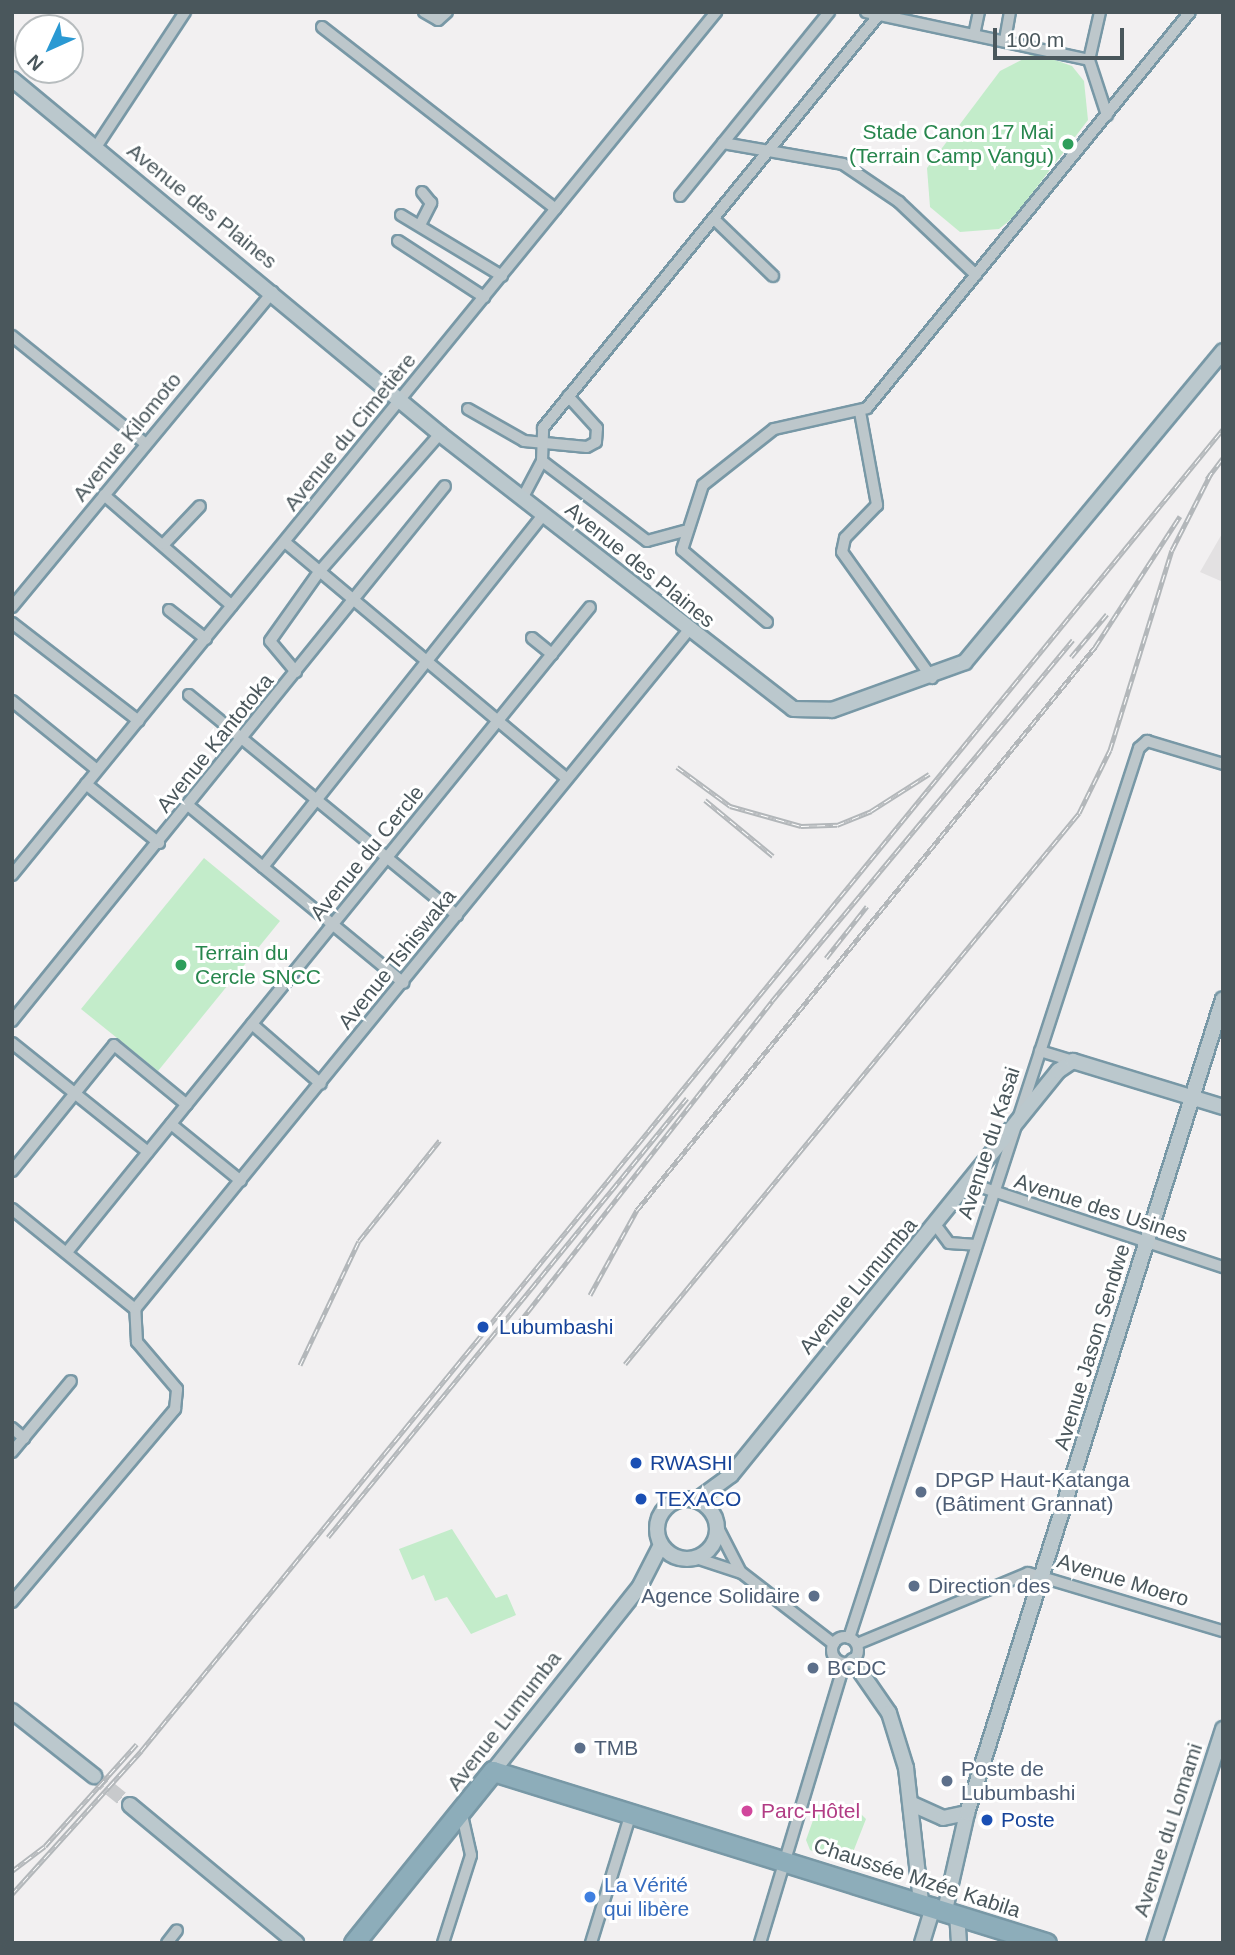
<!DOCTYPE html>
<html>
<head>
<meta charset="utf-8">
<style>
  body { margin:0 }
  #map { position:relative; width:1235px; height:1955px; overflow:hidden; background:#f2f0f1; font-family:Arial,sans-serif }
  div>[style] { position:absolute }
  .education>* { inset:0; background:#e3e1e2 }
  .green>* { inset:0; background:#c3ecca }
  .secondary-tunnel>* { height:14px; margin-top:-7px; transform-origin:0; background:repeating-linear-gradient(90deg,#c8cacc 0 14px,transparent 0 21px) }
  .roads { filter:drop-shadow(2px 0 #7898a6) drop-shadow(-2px 0 #7898a6) drop-shadow(0 2px #7898a6) drop-shadow(0 -2px #7898a6) }
  .street>* { height:10px; margin:-5px; padding:0 5px; transform-origin:5px; border-radius:5px; background:#bdc7cb }
  .street>.ring { margin:-5px; padding:0; box-sizing:content-box; background:none; border:10px solid #bdc7cb; border-radius:50% }
  .secondary>* { height:14px; margin:-7px; padding:0 7px; transform-origin:7px; border-radius:7px; background:#bbc8cd }
  .secondary>.ring { margin:-7px; padding:0; box-sizing:content-box; background:none; border:14px solid #bbc8cd; border-radius:50% }
  .highway>* { height:19px; margin:-9.5px; padding:0 9.5px; transform-origin:9.5px; border-radius:9.5px; background:#8dadba }
  .rail>* { height:5px; margin-top:-2.5px; transform-origin:0; background:repeating-linear-gradient(90deg,#fff 0 8px,#b3b7ba 0 16px); box-sizing:border-box; border-block:2px solid #b3b7ba }
  .dots>* { width:19px; height:19px; translate:-50% -50%; box-sizing:border-box; border:4px solid #fff; border-radius:50% }
  span { translate:-50% -50%; white-space:nowrap; text-align:center; line-height:1.15; -webkit-text-stroke:6px #fff; paint-order:stroke }
  .leisure-label { font-size:21px; color:#27864d }
  .right { translate:-100% -50%; text-align:right }
  .left { translate:0 -50%; text-align:left }
  .street-label { font-size:21px; color:#4a575c }
  .transit-label { font-size:21px; color:#164399 }
  .service-label { font-size:21px; color:#4e5e75 }
  .hotel-label { font-size:21px; color:#b23c85 }
  .shop-label { font-size:21px; color:#366cbe }
  .frame { position:absolute; inset:0; border:14px solid #4a575c; pointer-events:none }
  .north { position:absolute; left:14px; top:14px; width:70px; height:70px; box-sizing:border-box; background:#fff; border:2px solid #b7bcbe; border-radius:50%; rotate:225deg; font-size:19px; font-weight:700; line-height:28px; text-align:center; color:#4a575c }
  .north::after { content:''; display:block; margin:auto; width:24px; height:32px; background:#2a99d3; clip-path:polygon(50% 0,100% 100%,50% 72%,0 100%) }
  .scale { position:absolute; left:993px; top:28px; width:131px; height:32px; box-sizing:border-box; border:4px solid #4a575c; border-top:0; padding-left:9px; font-size:21px; line-height:24px; white-space:nowrap; color:#4a575c; -webkit-text-stroke:5px #fff; paint-order:stroke }
</style>
</head>
<body>
<div id="map">
  <div class="education">
    <i style="clip-path:polygon(1223px 532px,1223px 582px,1200px 572px)"></i>
  </div>
  <div class="green">
    <i style="clip-path:polygon(1035px 53px,1072px 66px,1084px 81px,1088px 120px,1014px 217px,999px 229px,960px 232px,930px 207px,927px 168px,1000px 71px)"></i>
    <i style="clip-path:polygon(204px 858px,280px 921px,158px 1071px,81px 1009px)"></i>
    <i style="clip-path:polygon(452px 1529px,496px 1598px,507px 1594px,516px 1615px,471px 1634px,447px 1597px,435px 1601px,424px 1575px,412px 1580px,399px 1549px)"></i>
    <i style="clip-path:polygon(817px 1809px,851px 1820px,859px 1812px,866px 1819px,848px 1865px,810px 1850px,806px 1840px)"></i>
  </div>
  <div class="secondary-tunnel">
    <i style="left:94px;top:1776px;width:46px;rotate:38.9deg"></i>
  </div>
  <div class="roads">
    <div class="street">
      <i style="left:424px;top:12px;width:16px;rotate:30deg"></i>
      <i style="left:438px;top:20px;width:12px;rotate:-42deg"></i>
      <i style="left:866px;top:12px;width:228px;rotate:12.1deg"></i>
      <i style="left:1100px;top:12px;width:49px;rotate:102.9deg"></i>
      <i style="left:1089px;top:60px;width:58px;rotate:71.9deg"></i>
      <i style="left:322px;top:27px;width:296px;rotate:37.9deg"></i>
      <i style="left:974px;top:35px;width:24px;rotate:-78deg"></i>
      <i style="left:1005px;top:40px;width:28px;rotate:-80deg"></i>
      <i style="left:723px;top:143px;width:169px;rotate:-51deg"></i>
      <i style="left:96px;top:147px;width:162px;rotate:-56.6deg"></i>
      <i style="left:680px;top:196px;width:68px;rotate:-50.9deg"></i>
      <i style="left:723px;top:143px;width:122px;rotate:9.9deg"></i>
      <i style="left:843px;top:164px;width:68px;rotate:34.2deg"></i>
      <i style="left:899px;top:202px;width:106px;rotate:43.5deg"></i>
      <i style="left:401px;top:215px;width:118px;rotate:31.1deg"></i>
      <i style="left:714px;top:219px;width:82px;rotate:44deg"></i>
      <i style="left:420px;top:225px;width:25px;rotate:-63deg"></i>
      <i style="left:431px;top:203px;width:14px;rotate:-129deg"></i>
      <i style="left:398px;top:241px;width:103px;rotate:33.1deg"></i>
      <i style="left:12px;top:336px;width:172px;rotate:38.9deg"></i>
      <i style="left:468px;top:409px;width:64px;rotate:29.7deg"></i>
      <i style="left:524px;top:441px;width:63px;rotate:5.4deg"></i>
      <i style="left:587px;top:447px;width:10px;rotate:-29deg"></i>
      <i style="left:596px;top:442px;width:14px;rotate:-86deg"></i>
      <i style="left:597px;top:428px;width:43px;rotate:-132.2deg"></i>
      <i style="left:860px;top:412px;width:95px;rotate:79.6deg"></i>
      <i style="left:877px;top:505px;width:46px;rotate:134.1deg"></i>
      <i style="left:845px;top:538px;width:14px;rotate:102deg"></i>
      <i style="left:842px;top:552px;width:155px;rotate:54.5deg"></i>
      <i style="left:542px;top:461px;width:132px;rotate:37.3deg"></i>
      <i style="left:647px;top:541px;width:39px;rotate:-15deg"></i>
      <i style="left:104px;top:495px;width:169px;rotate:40.9deg"></i>
      <i style="left:523px;top:497px;width:41px;rotate:-62.2deg"></i>
      <i style="left:542px;top:461px;width:33px;rotate:-88deg"></i>
      <i style="left:543px;top:428px;width:531px;rotate:-50.89deg"></i>
      <i style="left:286px;top:543px;width:366px;rotate:40deg"></i>
      <i style="left:164px;top:544px;width:52px;rotate:-46.5deg"></i>
      <i style="left:12px;top:607px;width:409px;rotate:-50.4deg"></i>
      <i style="left:169px;top:610px;width:47px;rotate:38.1deg"></i>
      <i style="left:767px;top:622px;width:111px;rotate:-139.7deg"></i>
      <i style="left:682px;top:550px;width:68px;rotate:-72.1deg"></i>
      <i style="left:703px;top:485px;width:90px;rotate:-38.3deg"></i>
      <i style="left:774px;top:429px;width:95px;rotate:-12.7deg"></i>
      <i style="left:867px;top:408px;width:511px;rotate:-50.8deg"></i>
      <i style="left:12px;top:623px;width:160px;rotate:37.7deg"></i>
      <i style="left:532px;top:638px;width:26px;rotate:39deg"></i>
      <i style="left:296px;top:672px;width:40px;rotate:-130deg"></i>
      <i style="left:270px;top:641px;width:85px;rotate:-54.6deg"></i>
      <i style="left:319px;top:572px;width:184px;rotate:-48.8deg"></i>
      <i style="left:189px;top:695px;width:347px;rotate:39.4deg"></i>
      <i style="left:12px;top:701px;width:109px;rotate:39.1deg"></i>
      <i style="left:86px;top:784px;width:94px;rotate:38.9deg"></i>
      <i style="left:189px;top:806px;width:278px;rotate:39.5deg"></i>
      <i style="left:263px;top:867px;width:451px;rotate:-51.5deg"></i>
      <i style="left:12px;top:875px;width:1114px;rotate:-50.79deg"></i>
      <i style="left:12px;top:1021px;width:688px;rotate:-51.02deg"></i>
      <i style="left:252px;top:1024px;width:91px;rotate:41deg"></i>
      <i style="left:12px;top:1043px;width:174px;rotate:38.7deg"></i>
      <i style="left:1040px;top:1051px;width:34px;rotate:17deg"></i>
      <i style="left:171px;top:1124px;width:90px;rotate:39.2deg"></i>
      <i style="left:12px;top:1171px;width:162px;rotate:-51deg"></i>
      <i style="left:114px;top:1045px;width:94px;rotate:39.4deg"></i>
      <i style="left:969px;top:1183px;width:268px;rotate:18.3deg"></i>
      <i style="left:12px;top:1209px;width:159px;rotate:39.1deg"></i>
      <i style="left:937px;top:1227px;width:20px;rotate:53deg"></i>
      <i style="left:949px;top:1243px;width:27px;rotate:4deg"></i>
      <i style="left:67px;top:1252px;width:830px;rotate:-50.96deg"></i>
      <i style="left:135px;top:1309px;width:875px;rotate:-50.8deg"></i>
      <i style="left:12px;top:1428px;width:16px;rotate:40deg"></i>
      <i style="left:12px;top:1452px;width:92px;rotate:-50.3deg"></i>
      <i style="left:717px;top:1526px;width:51px;rotate:62.9deg"></i>
      <i style="left:696px;top:1558px;width:48px;rotate:18.1deg"></i>
      <i style="left:742px;top:1573px;width:116px;rotate:37.7deg"></i>
      <i style="left:12px;top:1602px;width:253px;rotate:-49.8deg"></i>
      <i style="left:175px;top:1409px;width:20px;rotate:-84deg"></i>
      <i style="left:177px;top:1389px;width:62px;rotate:-130.4deg"></i>
      <i style="left:137px;top:1342px;width:33px;rotate:-93deg"></i>
      <i class="ring" style="left:832px;top:1637px;width:16px;height:16px"></i>
      <i style="left:849px;top:1638px;width:936px;rotate:-71.95deg"></i>
      <i style="left:1139px;top:748px;width:11px;rotate:-41deg"></i>
      <i style="left:1147px;top:741px;width:79px;rotate:16.8deg"></i>
      <i style="left:857px;top:1644px;width:185px;rotate:-22.5deg"></i>
      <i style="left:1028px;top:1573px;width:203px;rotate:16.6deg"></i>
      <i style="left:167px;top:1943px;width:16px;rotate:-52deg"></i>
      <i style="left:443px;top:1943px;width:92px;rotate:-72.3deg"></i>
      <i style="left:471px;top:1855px;width:45px;rotate:-102.8deg"></i>
      <i style="left:591px;top:1943px;width:136px;rotate:-72.9deg"></i>
      <i style="left:760px;top:1943px;width:291px;rotate:-73.2deg"></i>
    </div>
    <div class="secondary">
      <i style="left:12px;top:79px;width:556px;rotate:39.67deg"></i>
      <i style="left:440px;top:434px;width:447px;rotate:37.9deg"></i>
      <i style="left:793px;top:709px;width:39px;rotate:1deg"></i>
      <i style="left:832px;top:710px;width:141px;rotate:-19.8deg"></i>
      <i style="left:965px;top:662px;width:404px;rotate:-50.3deg"></i>
      <i class="ring" style="left:657px;top:1499px;width:46px;height:46px"></i>
      <i style="left:697px;top:1500px;width:42px;rotate:-36.3deg"></i>
      <i style="left:731px;top:1475px;width:520px;rotate:-51.01deg"></i>
      <i style="left:1058px;top:1071px;width:18px;rotate:-34deg"></i>
      <i style="left:1073px;top:1061px;width:157px;rotate:17deg"></i>
      <i style="left:853px;top:1661px;width:63px;rotate:55.3deg"></i>
      <i style="left:889px;top:1713px;width:58px;rotate:72.8deg"></i>
      <i style="left:906px;top:1768px;width:134px;rotate:83.6deg"></i>
      <i style="left:12px;top:1711px;width:105px;rotate:38.4deg"></i>
      <i style="left:493px;top:1771px;width:236px;rotate:-51.5deg"></i>
      <i style="left:640px;top:1586px;width:46px;rotate:-62.9deg"></i>
      <i style="left:912px;top:1804px;width:34px;rotate:24deg"></i>
      <i style="left:943px;top:1818px;width:25px;rotate:-12deg"></i>
      <i style="left:130px;top:1805px;width:216px;rotate:39.7deg"></i>
      <i style="left:945px;top:1910px;width:99px;rotate:-77.2deg"></i>
      <i style="left:967px;top:1813px;width:853px;rotate:-72.54deg"></i>
      <i style="left:957px;top:1914px;width:29px;rotate:86deg"></i>
      <i style="left:922px;top:1943px;width:39px;rotate:-73deg"></i>
      <i style="left:1154px;top:1943px;width:225px;rotate:-72.1deg"></i>
    </div>
    <div class="highway">
      <i style="left:354px;top:1943px;width:221px;rotate:-51.1deg"></i>
      <i style="left:493px;top:1771px;width:579px;rotate:17.28deg"></i>
    </div>
  </div>
  <div class="rail">
    <i style="left:1207px;top:479px;width:26px;rotate:-53deg"></i>
    <i style="left:1071px;top:657px;width:56px;rotate:-50.1deg"></i>
    <i style="left:677px;top:767px;width:66px;rotate:36.3deg"></i>
    <i style="left:730px;top:806px;width:74px;rotate:15.7deg"></i>
    <i style="left:801px;top:826px;width:36px;rotate:-2deg"></i>
    <i style="left:837px;top:825px;width:37px;rotate:-22deg"></i>
    <i style="left:871px;top:811px;width:69px;rotate:-32.5deg"></i>
    <i style="left:705px;top:800px;width:88px;rotate:39.5deg"></i>
    <i style="left:826px;top:958px;width:66px;rotate:-51.7deg"></i>
    <i style="left:590px;top:1295px;width:97px;rotate:-61.1deg"></i>
    <i style="left:637px;top:1210px;width:726px;rotate:-50.87deg"></i>
    <i style="left:1095px;top:647px;width:156px;rotate:-57deg"></i>
    <i style="left:518px;top:1324px;width:411px;rotate:-51.8deg"></i>
    <i style="left:772px;top:1001px;width:470px;rotate:-50.2deg"></i>
    <i style="left:625px;top:1364px;width:714px;rotate:-50.51deg"></i>
    <i style="left:1079px;top:813px;width:70px;rotate:-63.8deg"></i>
    <i style="left:1110px;top:750px;width:209px;rotate:-72.8deg"></i>
    <i style="left:1172px;top:550px;width:86px;rotate:-63.1deg"></i>
    <i style="left:300px;top:1365px;width:137px;rotate:-64.6deg"></i>
    <i style="left:359px;top:1241px;width:129px;rotate:-51.3deg"></i>
    <i style="left:328px;top:1537px;width:567px;rotate:-50.72deg"></i>
    <i style="left:12px;top:1871px;width:41px;rotate:-37.1deg"></i>
    <i style="left:45px;top:1846px;width:137px;rotate:-48deg"></i>
    <i style="left:12px;top:1894px;width:193px;rotate:-47.9deg"></i>
    <i style="left:141px;top:1751px;width:1708px;rotate:-50.7deg"></i>
  </div>
  <div class="dots">
    <i style="left:1068px;top:144px;background:#2e9e5b"></i>
    <i style="left:181px;top:965px;background:#2e9e5b"></i>
    <i style="left:483px;top:1327px;background:#1a4fb4"></i>
    <i style="left:636px;top:1463px;background:#1a4fb4"></i>
    <i style="left:921px;top:1492px;background:#5c6f8a"></i>
    <i style="left:641px;top:1499px;background:#1a4fb4"></i>
    <i style="left:914px;top:1586px;background:#5c6f8a"></i>
    <i style="left:814px;top:1596px;background:#5c6f8a"></i>
    <i style="left:813px;top:1668px;background:#5c6f8a"></i>
    <i style="left:580px;top:1748px;background:#5c6f8a"></i>
    <i style="left:947px;top:1781px;background:#5c6f8a"></i>
    <i style="left:747px;top:1811px;background:#d1479c"></i>
    <i style="left:987px;top:1820px;background:#1a4fb4"></i>
    <i style="left:590px;top:1897px;background:#3f7fe0"></i>
  </div>
  <div class="leisure-label">
    <span class="right" style="left:1054px;top:144px">Stade Canon 17 Mai<br>(Terrain Camp Vangu)</span>
    <span class="left" style="left:195px;top:965px">Terrain du<br>Cercle SNCC</span>
  </div>
  <div class="street-label">
    <span style="left:202px;top:206px;rotate:39deg">Avenue des Plaines</span>
    <span style="left:350px;top:432px;rotate:-51deg">Avenue du Cimetière</span>
    <span style="left:127px;top:437px;rotate:-51deg">Avenue Kilomoto</span>
    <span style="left:640px;top:565px;rotate:39deg">Avenue des Plaines</span>
    <span style="left:215px;top:743px;rotate:-51deg">Avenue Kantotoka</span>
    <span style="left:367px;top:853px;rotate:-51deg">Avenue du Cercle</span>
    <span style="left:397px;top:959px;rotate:-51deg">Avenue Tshiswaka</span>
    <span style="left:989px;top:1143px;rotate:-72deg">Avenue du Kasai</span>
    <span style="left:1101px;top:1208px;rotate:18deg">Avenue des Usines</span>
    <span style="left:858px;top:1286px;rotate:-50deg">Avenue Lumumba</span>
    <span style="left:1092px;top:1347px;rotate:-73deg">Avenue Jason Sendwe</span>
    <span style="left:1123px;top:1580px;rotate:17deg">Avenue Moero</span>
    <span style="left:504px;top:1721px;rotate:-52deg">Avenue Lumumba</span>
    <span style="left:1168px;top:1830px;rotate:-72deg">Avenue du Lomami</span>
    <span style="left:917px;top:1878px;rotate:18deg">Chaussée Mzée Kabila</span>
  </div>
  <div class="transit-label">
    <span class="left" style="left:499px;top:1327px">Lubumbashi</span>
    <span class="left" style="left:650px;top:1463px">RWASHI</span>
    <span class="left" style="left:655px;top:1499px">TEXACO</span>
    <span class="left" style="left:1001px;top:1820px">Poste</span>
  </div>
  <div class="service-label">
    <span class="left" style="left:935px;top:1492px">DPGP Haut-Katanga<br>(Bâtiment Grannat)</span>
    <span class="left" style="left:928px;top:1586px">Direction des</span>
    <span class="right" style="left:800px;top:1596px">Agence Solidaire</span>
    <span class="left" style="left:827px;top:1668px">BCDC</span>
    <span class="left" style="left:594px;top:1748px">TMB</span>
    <span class="left" style="left:961px;top:1781px">Poste de<br>Lubumbashi</span>
  </div>
  <div class="hotel-label">
    <span class="left" style="left:761px;top:1811px">Parc-Hôtel</span>
  </div>
  <div class="shop-label">
    <span class="left" style="left:604px;top:1897px">La Vérité<br>qui libère</span>
  </div>
  <div class="frame"></div>
  <div class="north">N</div>
  <div class="scale">100 m</div>
</div>
</body>
</html>
